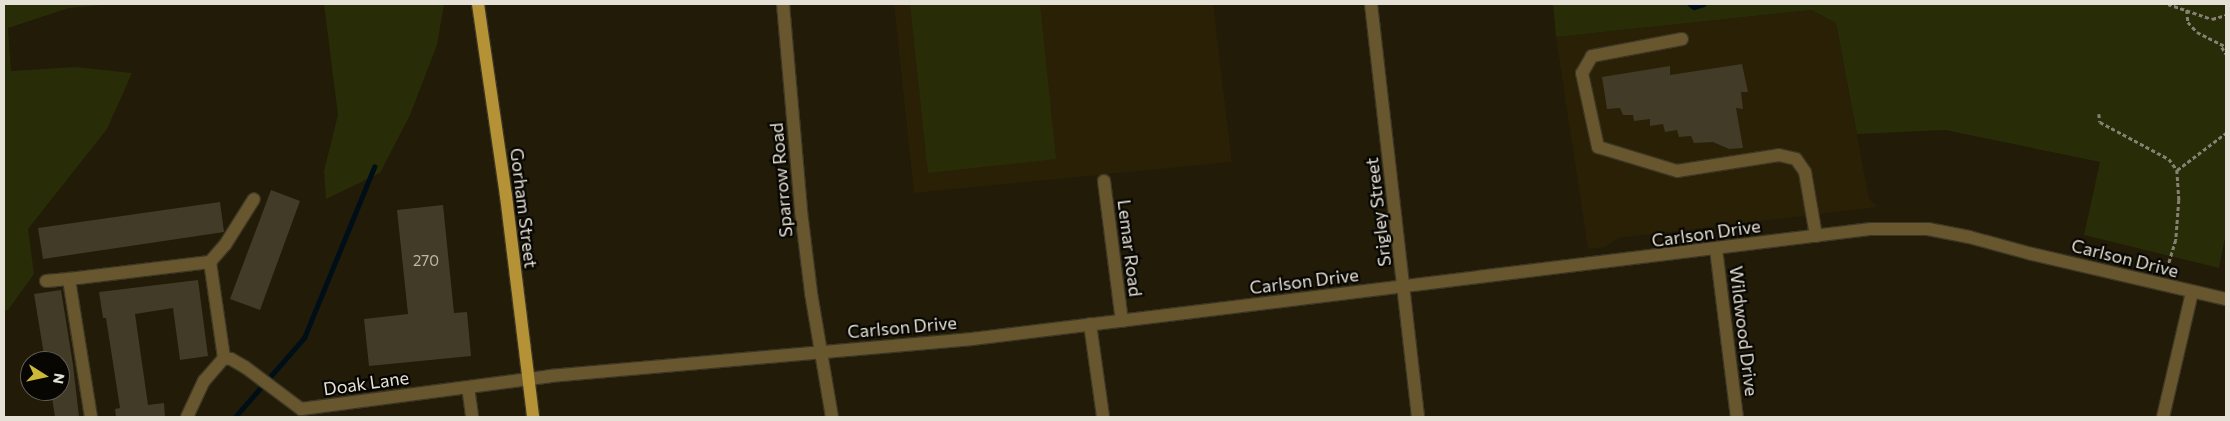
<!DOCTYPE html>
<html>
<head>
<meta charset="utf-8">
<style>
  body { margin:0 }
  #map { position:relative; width:2230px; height:421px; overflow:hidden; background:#211b08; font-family:Commissioner,sans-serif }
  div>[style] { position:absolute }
  .built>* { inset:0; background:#292006 }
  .green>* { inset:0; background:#282c07 }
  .stream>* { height:4.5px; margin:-2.25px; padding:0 2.25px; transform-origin:2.25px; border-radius:2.25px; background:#000f17 }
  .building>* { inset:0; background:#423b27 }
  .path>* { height:2.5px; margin-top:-1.25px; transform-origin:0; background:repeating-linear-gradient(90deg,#868172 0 4px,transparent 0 6.5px) }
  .roads { filter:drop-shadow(1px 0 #3c3725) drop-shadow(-1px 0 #3c3725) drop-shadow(0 1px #3c3725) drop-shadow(0 -1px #3c3725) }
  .minor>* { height:12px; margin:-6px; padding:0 6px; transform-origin:6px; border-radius:6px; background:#68572e }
  .major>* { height:12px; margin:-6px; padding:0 6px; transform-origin:6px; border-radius:6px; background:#b69236 }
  span { translate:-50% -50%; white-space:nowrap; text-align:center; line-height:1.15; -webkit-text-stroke:4.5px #080602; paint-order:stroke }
  .number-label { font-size:15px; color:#bcb8aa }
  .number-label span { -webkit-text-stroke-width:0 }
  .street-label { font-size:18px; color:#e5e1d6 }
  .frame { position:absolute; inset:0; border:5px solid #e5e1d6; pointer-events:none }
  .north { position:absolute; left:20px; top:351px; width:50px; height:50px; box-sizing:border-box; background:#080602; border:1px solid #605e57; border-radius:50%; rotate:100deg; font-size:14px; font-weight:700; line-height:20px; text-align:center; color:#e5e1d6 }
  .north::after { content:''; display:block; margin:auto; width:18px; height:22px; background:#ccb938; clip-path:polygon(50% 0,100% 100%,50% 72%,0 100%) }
</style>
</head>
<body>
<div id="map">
  <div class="built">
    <i style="clip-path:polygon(894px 4px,1213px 4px,1232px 162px,914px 193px)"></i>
    <i style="clip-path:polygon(1810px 10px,1836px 23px,1869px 199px,1878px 207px,1618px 238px,1605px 247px,1588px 249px,1556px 37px)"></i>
  </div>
  <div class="green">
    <i style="clip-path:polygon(4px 4px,113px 4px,69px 8px,8px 28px,11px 71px,75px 67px,132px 73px,107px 129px,28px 229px,34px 274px,8px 310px,4px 311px)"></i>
    <i style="clip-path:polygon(324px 4px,444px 4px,437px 45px,410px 115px,380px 173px,326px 199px,324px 171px,338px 115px)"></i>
    <i style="clip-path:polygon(910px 4px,1040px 4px,1056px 159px,928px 173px)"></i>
    <i style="clip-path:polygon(1553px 4px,2226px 4px,2226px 233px,2219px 268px,2084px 235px,2100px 162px,1945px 130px,1857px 134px,1836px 23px,1811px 10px,1556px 37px)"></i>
  </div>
  <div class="stream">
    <i style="left:1690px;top:4px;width:5px;rotate:37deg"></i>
    <i style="left:1694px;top:7px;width:10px;rotate:-17deg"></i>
    <i style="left:235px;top:417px;width:105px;rotate:-48.9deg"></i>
    <i style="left:304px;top:338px;width:185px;rotate:-67.7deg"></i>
  </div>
  <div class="building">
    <i style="clip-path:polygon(1742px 64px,1748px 92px,1741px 92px,1743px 109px,1736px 108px,1743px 148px,1729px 149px,1713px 142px,1694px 143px,1691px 136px,1679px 137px,1677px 130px,1665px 132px,1663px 124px,1650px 126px,1650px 119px,1634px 121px,1633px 115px,1623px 115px,1620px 108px,1607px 109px,1602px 77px,1670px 66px,1670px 75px)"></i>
    <i style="clip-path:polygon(271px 190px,300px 201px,260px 310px,230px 299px)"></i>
    <i style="clip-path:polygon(220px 202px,224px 232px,43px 259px,38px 228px)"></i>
    <i style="clip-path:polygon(443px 205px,454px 313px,467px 312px,471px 356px,369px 366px,364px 319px,408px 314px,397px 210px)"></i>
    <i style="clip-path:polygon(198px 280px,208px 356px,180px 360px,173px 308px,135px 314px,148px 405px,164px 403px,165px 417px,116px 417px,115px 409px,120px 408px,106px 318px,103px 318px,99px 292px)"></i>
    <i style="clip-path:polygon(61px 290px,73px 365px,79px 417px,55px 417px,51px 391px,60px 391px,60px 361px,45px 361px,34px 294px)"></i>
  </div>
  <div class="path">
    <i style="left:2168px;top:4px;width:46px;rotate:18.8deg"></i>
    <i style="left:2212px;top:19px;width:15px;rotate:-16deg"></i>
    <i style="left:2187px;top:10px;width:12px;rotate:85deg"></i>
    <i style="left:2188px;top:22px;width:13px;rotate:48deg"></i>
    <i style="left:2197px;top:32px;width:33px;rotate:27deg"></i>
    <i style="left:2222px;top:47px;width:8px;rotate:60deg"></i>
    <i style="left:2099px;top:114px;width:8px;rotate:83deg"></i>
    <i style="left:2100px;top:122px;width:78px;rotate:28.2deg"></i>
    <i style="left:2169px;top:159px;width:14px;rotate:54deg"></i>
    <i style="left:2177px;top:170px;width:30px;rotate:86deg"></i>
    <i style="left:2179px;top:200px;width:40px;rotate:94.3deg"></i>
    <i style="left:2176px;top:240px;width:34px;rotate:107deg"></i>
    <i style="left:2177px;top:170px;width:61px;rotate:-37.1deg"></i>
  </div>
  <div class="roads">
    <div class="minor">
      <i style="left:783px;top:4px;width:208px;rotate:85deg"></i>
      <i style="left:801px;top:211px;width:83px;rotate:83deg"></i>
      <i style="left:811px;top:293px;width:126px;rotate:80.4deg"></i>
      <i style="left:1371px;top:4px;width:416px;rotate:83.5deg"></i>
      <i style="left:1682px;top:39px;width:92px;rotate:169.3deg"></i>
      <i style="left:1592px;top:56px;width:20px;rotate:120deg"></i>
      <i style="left:1582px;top:73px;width:76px;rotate:77.8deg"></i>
      <i style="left:1598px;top:147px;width:83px;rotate:16.9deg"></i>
      <i style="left:1677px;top:171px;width:103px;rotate:-8.9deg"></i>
      <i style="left:1779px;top:155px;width:17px;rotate:13deg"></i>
      <i style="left:1796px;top:159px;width:16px;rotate:55deg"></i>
      <i style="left:1805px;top:172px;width:65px;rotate:80.2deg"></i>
      <i style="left:1104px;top:181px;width:141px;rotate:82.7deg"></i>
      <i style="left:1716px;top:249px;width:169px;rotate:82.9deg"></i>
      <i style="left:210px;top:262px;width:97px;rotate:81.7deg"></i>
      <i style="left:224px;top:358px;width:7px;rotate:8deg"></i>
      <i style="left:231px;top:359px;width:16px;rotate:30deg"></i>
      <i style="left:245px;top:367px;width:70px;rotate:36.9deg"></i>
      <i style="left:301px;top:409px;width:251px;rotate:-7.5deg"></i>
      <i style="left:550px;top:376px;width:424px;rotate:-5deg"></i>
      <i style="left:972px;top:339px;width:906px;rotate:-6.98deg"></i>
      <i style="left:1871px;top:229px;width:57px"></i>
      <i style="left:1928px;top:229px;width:42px;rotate:11deg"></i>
      <i style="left:1969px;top:237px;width:65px;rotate:15.1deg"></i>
      <i style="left:2032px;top:254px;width:199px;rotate:13.1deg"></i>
      <i style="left:210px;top:262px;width:23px;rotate:-49deg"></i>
      <i style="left:225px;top:245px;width:54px;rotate:-57.8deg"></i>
      <i style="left:46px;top:281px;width:23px;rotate:-5deg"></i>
      <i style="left:1090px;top:324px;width:94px;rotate:82deg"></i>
      <i style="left:468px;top:387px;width:30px;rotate:82deg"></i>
      <i style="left:91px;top:417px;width:140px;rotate:-99.1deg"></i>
      <i style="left:69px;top:279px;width:142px;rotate:-6.9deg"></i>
      <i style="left:187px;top:417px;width:40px;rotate:-65deg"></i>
      <i style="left:204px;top:381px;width:30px;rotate:-49deg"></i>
      <i style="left:2163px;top:417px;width:128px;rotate:-76.9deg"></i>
    </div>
    <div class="major">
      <i style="left:478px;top:4px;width:194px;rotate:81.7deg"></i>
      <i style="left:506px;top:196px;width:223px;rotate:83deg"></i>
    </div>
  </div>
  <div class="number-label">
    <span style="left:426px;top:261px">270</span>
  </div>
  <div class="street-label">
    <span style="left:781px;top:180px;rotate:-95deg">Sparrow Road</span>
    <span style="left:524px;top:208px;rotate:83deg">Gorham Street</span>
    <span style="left:1378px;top:212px;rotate:-97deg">Srigley Street</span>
    <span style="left:1706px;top:233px;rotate:-8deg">Carlson Drive</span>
    <span style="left:1130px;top:248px;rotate:83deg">Lemar Road</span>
    <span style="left:2125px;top:258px;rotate:14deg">Carlson Drive</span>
    <span style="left:1304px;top:281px;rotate:-7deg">Carlson Drive</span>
    <span style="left:902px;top:327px;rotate:-5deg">Carlson Drive</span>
    <span style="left:1744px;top:331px;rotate:83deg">Wildwood Drive</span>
    <span style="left:366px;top:383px;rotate:-8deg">Doak Lane</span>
  </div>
  <div class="frame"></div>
  <div class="north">N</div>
</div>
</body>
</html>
